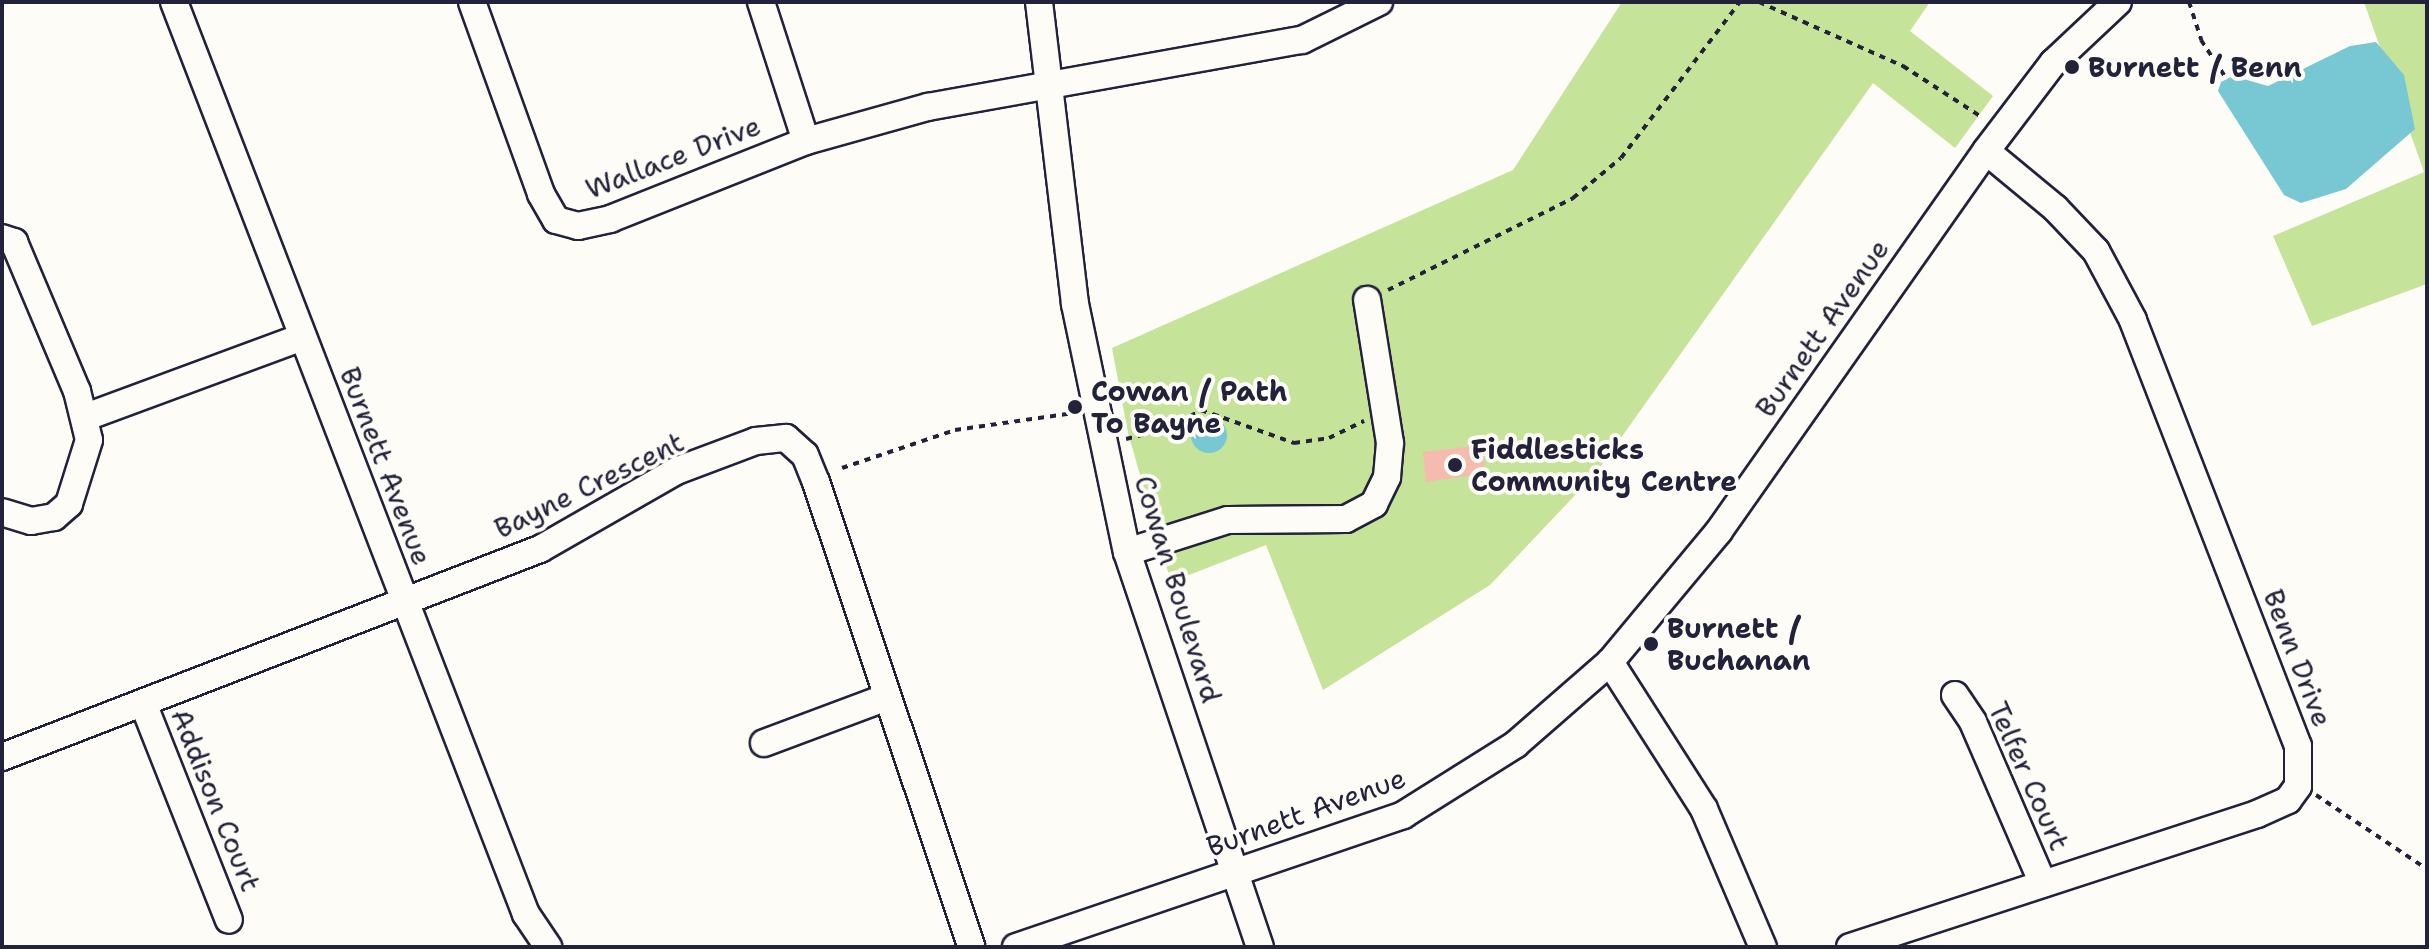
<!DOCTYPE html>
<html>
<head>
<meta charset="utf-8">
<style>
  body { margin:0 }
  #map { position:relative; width:2429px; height:949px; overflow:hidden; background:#fdfcf7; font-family:"Shantell Sans",sans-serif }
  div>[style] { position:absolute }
  .green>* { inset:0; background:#c6e39a }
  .water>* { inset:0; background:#78c8d4 }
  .round { border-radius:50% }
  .building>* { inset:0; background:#f5bbaf }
  .path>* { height:4px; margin-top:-2px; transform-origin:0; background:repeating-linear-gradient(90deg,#22223b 0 6px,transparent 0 12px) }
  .roads { filter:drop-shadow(2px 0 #22223b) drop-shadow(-2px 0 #22223b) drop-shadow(0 2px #22223b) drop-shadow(0 -2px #22223b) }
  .minor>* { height:26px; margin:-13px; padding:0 13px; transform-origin:13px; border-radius:13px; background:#fdfcf7 }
  .dots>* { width:22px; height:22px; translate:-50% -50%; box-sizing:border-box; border:4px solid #fdfcf7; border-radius:50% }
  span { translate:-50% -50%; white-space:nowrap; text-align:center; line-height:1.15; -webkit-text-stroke:8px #fdfcf7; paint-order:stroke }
  .poi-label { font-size:28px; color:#22223b; font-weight:700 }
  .left { translate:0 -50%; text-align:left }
  .street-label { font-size:28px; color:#22223b }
  .frame { position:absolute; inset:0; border:4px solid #22223b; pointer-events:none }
</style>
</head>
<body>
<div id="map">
  <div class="green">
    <i style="clip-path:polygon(1622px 2px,1930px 2px,1910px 31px,1993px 96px,1955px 148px,1873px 83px,1596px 473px,1490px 585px,1323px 690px,1266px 545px,1171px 582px,1128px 433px,1112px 348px,1513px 170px)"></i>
    <i style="clip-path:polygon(2364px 2px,2427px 2px,2427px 284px,2312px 326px,2273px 236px,2424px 172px)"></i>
  </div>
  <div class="water">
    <i style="clip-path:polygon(2376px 42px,2404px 75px,2415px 129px,2346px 189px,2301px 203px,2284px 195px,2218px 91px,2221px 82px,2233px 76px,2268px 86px,2350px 46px)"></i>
    <i class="round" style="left:1191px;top:417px;width:36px;height:36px"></i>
  </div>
  <div class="building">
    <i style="clip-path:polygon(1483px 445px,1485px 473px,1426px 482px,1423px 452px)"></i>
  </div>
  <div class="path">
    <i style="left:1759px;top:2px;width:158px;rotate:24deg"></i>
    <i style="left:1903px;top:66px;width:92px;rotate:33deg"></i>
    <i style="left:2189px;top:2px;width:40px;rotate:72deg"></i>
    <i style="left:2201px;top:40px;width:42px;rotate:56.7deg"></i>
    <i style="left:1388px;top:290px;width:207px;rotate:-26.4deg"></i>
    <i style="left:1573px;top:198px;width:62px;rotate:-39.8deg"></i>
    <i style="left:1621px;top:158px;width:196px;rotate:-52.7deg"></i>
    <i style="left:1126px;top:439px;width:44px;rotate:-14.3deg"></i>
    <i style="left:1169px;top:428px;width:37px;rotate:-29deg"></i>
    <i style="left:1201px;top:410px;width:99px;rotate:19.5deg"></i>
    <i style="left:1294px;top:443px;width:35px;rotate:-8deg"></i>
    <i style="left:1329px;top:438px;width:39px;rotate:-26deg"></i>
    <i style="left:842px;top:468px;width:119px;rotate:-18.6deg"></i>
    <i style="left:955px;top:430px;width:120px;rotate:-8.1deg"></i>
    <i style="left:2316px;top:795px;width:133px;rotate:33.7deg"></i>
  </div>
  <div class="roads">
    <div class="minor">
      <i style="left:174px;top:2px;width:978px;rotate:68.9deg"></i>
      <i style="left:526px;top:914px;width:40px;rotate:56deg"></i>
      <i style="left:472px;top:2px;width:204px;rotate:70.2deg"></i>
      <i style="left:541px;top:194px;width:30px;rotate:60deg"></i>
      <i style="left:556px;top:220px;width:23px;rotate:15deg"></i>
      <i style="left:578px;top:226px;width:33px;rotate:-12deg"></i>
      <i style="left:610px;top:219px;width:211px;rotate:-21.7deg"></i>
      <i style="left:806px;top:141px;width:127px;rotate:-15.6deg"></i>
      <i style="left:928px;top:107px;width:380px;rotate:-10.2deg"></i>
      <i style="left:1302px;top:40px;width:86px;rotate:-26.3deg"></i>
      <i style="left:761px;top:2px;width:146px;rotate:72.1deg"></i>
      <i style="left:1039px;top:2px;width:304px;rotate:83.2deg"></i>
      <i style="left:1075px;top:304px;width:253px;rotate:78.2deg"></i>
      <i style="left:1127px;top:552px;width:417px;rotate:71.4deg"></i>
      <i style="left:2px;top:238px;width:13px;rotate:18deg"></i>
      <i style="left:14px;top:242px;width:162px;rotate:67.1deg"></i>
      <i style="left:77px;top:391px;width:50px;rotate:76.2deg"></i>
      <i style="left:89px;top:440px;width:67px;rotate:107.4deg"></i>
      <i style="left:69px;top:504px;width:20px;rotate:139deg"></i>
      <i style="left:54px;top:517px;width:23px;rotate:170deg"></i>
      <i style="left:31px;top:521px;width:30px;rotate:-163deg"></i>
      <i style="left:86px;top:417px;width:230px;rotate:-20.3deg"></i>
      <i style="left:1127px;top:552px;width:106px;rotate:-17.6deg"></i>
      <i style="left:1228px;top:520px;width:118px;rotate:-0.5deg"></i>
      <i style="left:1346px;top:519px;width:32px;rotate:-28deg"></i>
      <i style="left:1374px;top:504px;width:30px;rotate:-64deg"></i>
      <i style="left:1387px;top:477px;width:34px;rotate:-85deg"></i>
      <i style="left:1390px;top:443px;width:145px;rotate:-99.1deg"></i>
      <i style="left:1610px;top:662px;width:174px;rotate:57.4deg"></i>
      <i style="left:1704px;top:809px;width:150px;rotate:66.9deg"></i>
      <i style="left:1955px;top:695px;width:32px;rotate:56deg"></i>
      <i style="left:1973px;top:722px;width:176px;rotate:66.6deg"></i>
      <i style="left:143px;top:703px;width:233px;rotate:68.4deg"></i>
      <i style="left:764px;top:743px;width:131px;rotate:-20.5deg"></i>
      <i style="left:2px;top:757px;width:577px;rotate:-21.14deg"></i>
      <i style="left:540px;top:549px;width:157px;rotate:-29.8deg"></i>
      <i style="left:676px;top:471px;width:85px;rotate:-20.6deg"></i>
      <i style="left:756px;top:441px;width:30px;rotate:-6deg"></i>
      <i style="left:786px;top:438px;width:25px;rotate:42deg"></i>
      <i style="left:805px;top:455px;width:29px;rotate:68deg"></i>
      <i style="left:816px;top:482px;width:490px;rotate:71.5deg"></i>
      <i style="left:1016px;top:947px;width:409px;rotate:-18.8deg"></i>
      <i style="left:1403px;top:815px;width:133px;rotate:-32.1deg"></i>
      <i style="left:1516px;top:744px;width:125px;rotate:-41.1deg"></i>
      <i style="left:1610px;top:662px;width:170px;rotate:-50.2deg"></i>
      <i style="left:1719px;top:531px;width:464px;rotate:-54.9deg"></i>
      <i style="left:1986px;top:151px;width:111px;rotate:-52.7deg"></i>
      <i style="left:2053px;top:63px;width:89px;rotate:-43.2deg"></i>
      <i style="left:1850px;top:947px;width:428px;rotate:-18.1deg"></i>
      <i style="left:2257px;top:814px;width:34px;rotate:-24deg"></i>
      <i style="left:2288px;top:800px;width:17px;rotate:-54deg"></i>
      <i style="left:2298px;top:786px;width:40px;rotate:-90deg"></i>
      <i style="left:2298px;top:746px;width:457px;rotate:-111.2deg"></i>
      <i style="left:2133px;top:320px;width:78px;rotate:-118.2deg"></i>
      <i style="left:2096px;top:251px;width:59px;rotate:-133.6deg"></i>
      <i style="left:2055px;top:208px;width:89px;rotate:-140.4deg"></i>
    </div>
  </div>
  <div class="dots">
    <i style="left:2072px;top:67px;background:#22223b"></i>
    <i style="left:1075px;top:407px;background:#22223b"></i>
    <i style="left:1455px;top:465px;background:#22223b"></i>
    <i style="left:1651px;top:644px;background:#22223b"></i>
  </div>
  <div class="poi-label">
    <span class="left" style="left:2088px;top:67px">Burnett / Benn</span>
    <span class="left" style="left:1091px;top:407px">Cowan / Path<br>To Bayne</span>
    <span class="left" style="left:1471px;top:465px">Fiddlesticks<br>Community Centre</span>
    <span class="left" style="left:1667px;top:644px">Burnett /<br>Buchanan</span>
  </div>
  <div class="street-label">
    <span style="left:673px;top:157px;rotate:-21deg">Wallace Drive</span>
    <span style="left:1822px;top:328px;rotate:-55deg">Burnett Avenue</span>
    <span style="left:386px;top:466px;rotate:69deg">Burnett Avenue</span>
    <span style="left:589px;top:485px;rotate:-26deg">Bayne Crescent</span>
    <span style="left:1178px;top:589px;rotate:73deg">Cowan Boulevard</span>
    <span style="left:2298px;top:658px;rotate:69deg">Benn Drive</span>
    <span style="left:2029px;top:776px;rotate:66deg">Telfer Court</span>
    <span style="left:216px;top:800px;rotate:68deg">Addison Court</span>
    <span style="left:1306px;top:812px;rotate:-20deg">Burnett Avenue</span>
  </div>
  <div class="frame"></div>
</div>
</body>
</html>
